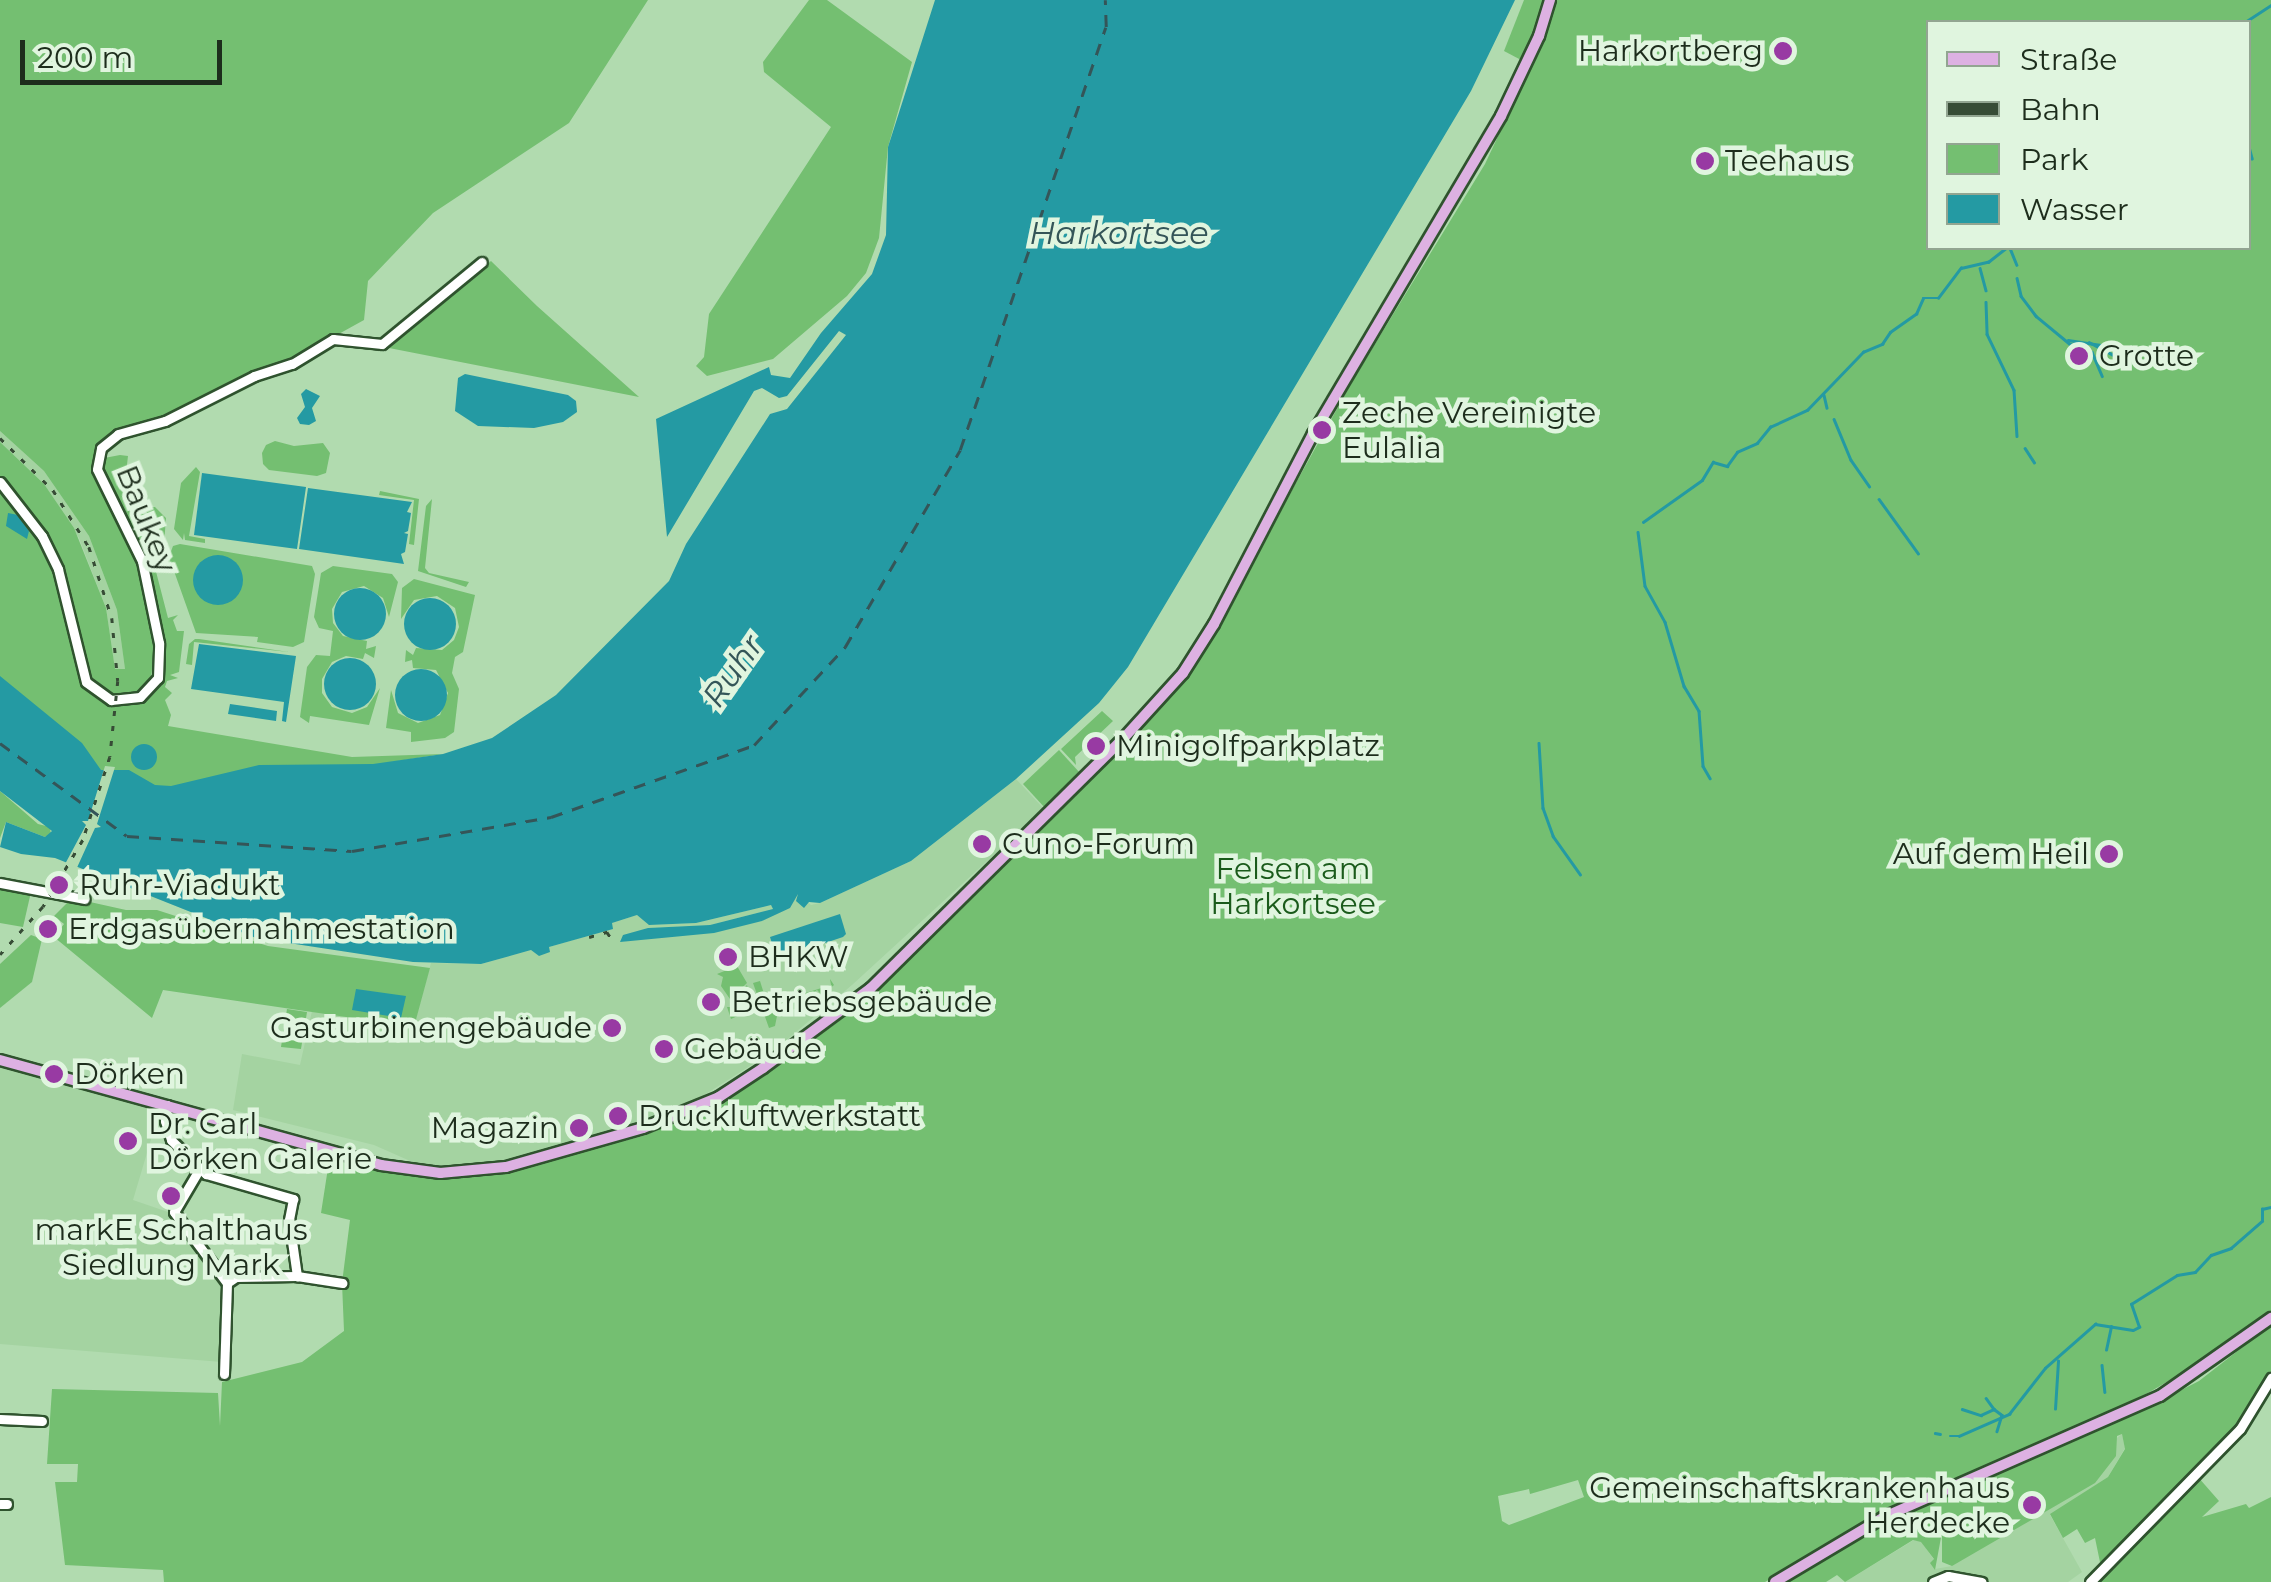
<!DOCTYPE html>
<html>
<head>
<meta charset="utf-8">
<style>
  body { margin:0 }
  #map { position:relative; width:2271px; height:1582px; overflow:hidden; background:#b1dbaf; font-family:Montserrat,sans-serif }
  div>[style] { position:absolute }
  .built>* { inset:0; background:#a4d3a1 }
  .green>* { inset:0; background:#74bf71 }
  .water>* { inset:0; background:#249aa3 }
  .round { border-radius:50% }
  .pier>* { inset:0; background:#b1dbaf }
  .stream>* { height:2.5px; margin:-1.25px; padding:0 1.25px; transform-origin:1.25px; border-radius:1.25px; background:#249aa3 }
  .ferry>* { height:2.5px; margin-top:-1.25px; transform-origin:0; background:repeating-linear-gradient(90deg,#345558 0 12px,transparent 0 22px) }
  .roads { filter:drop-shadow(2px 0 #2f532e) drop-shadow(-2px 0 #2f532e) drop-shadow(0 2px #2f532e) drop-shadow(0 -2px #2f532e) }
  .minor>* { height:9px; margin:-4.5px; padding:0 4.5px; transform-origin:4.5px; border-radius:4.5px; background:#fff }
  .major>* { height:10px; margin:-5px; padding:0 5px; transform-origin:5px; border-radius:5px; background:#ddb1e2 }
  .rail>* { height:2.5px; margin-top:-1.25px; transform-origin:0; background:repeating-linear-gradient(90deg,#374c36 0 5px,transparent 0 15px) }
  .dots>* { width:28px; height:28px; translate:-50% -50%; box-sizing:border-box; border:5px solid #e0f5df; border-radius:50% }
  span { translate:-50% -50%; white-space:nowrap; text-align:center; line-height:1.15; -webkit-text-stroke:9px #e0f5df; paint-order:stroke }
  .poi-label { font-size:30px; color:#1d2d1c }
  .right { translate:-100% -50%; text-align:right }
  .left { translate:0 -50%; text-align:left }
  .street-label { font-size:30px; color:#1d2d1c }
  .park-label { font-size:30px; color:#1a5b1b }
  .water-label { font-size:32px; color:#345558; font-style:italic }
  .legend { position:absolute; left:1926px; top:20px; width:325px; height:230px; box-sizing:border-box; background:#e0f5df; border:2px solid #92a591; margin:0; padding:12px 18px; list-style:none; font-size:30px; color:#1d2d1c }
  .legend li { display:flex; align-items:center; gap:20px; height:50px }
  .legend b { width:50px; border:2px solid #92a591 }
  .scale { position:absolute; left:20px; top:40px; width:202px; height:45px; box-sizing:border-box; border:5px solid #1d2d1c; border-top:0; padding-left:12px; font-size:30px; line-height:35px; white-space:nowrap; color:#1d2d1c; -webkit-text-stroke:8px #e0f5df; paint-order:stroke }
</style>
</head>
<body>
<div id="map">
  <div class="built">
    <i style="clip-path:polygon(0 431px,44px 471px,89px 536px,117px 610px,125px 669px,115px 670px,106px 608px,79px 538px,44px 484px,0 442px)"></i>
    <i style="clip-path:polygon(1016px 779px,1044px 809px,852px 985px,772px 1052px,698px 1099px,597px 1137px,505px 1163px,465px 1168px,426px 1168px,374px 1145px,233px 1110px,242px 1054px,300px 1065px,312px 1011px,414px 1026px,431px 963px,481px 964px,531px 950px,539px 956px,549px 947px,612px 929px,612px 923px,637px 915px,650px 925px,696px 923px,771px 905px,773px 909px,710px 925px,648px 928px,620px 942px,762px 921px,798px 893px,811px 905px,820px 903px,911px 861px)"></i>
    <i style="clip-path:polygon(0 1067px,160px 1109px,133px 1200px,168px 1212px,227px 1283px,222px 1362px,0 1344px)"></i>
    <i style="clip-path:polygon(2122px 1434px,2125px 1448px,2108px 1477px,2050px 1515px,2082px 1572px,2068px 1582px,1845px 1582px,1914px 1540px,1921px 1541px,1934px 1560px,1935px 1569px,1952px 1566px)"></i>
  </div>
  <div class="green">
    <i style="clip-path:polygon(0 0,648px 0,569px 123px,433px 213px,368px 281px,364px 320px,279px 367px,262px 368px,164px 420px,118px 433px,94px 461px,140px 563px,155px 638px,151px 680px,141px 691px,113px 695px,112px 706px,146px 700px,164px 676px,164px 653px,149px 569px,153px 560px,168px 618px,178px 615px,173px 620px,177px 631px,184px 631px,179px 672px,170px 675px,178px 678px,167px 681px,165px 687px,172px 693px,165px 700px,171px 715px,168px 726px,352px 757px,443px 754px,135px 802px,0 698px,0 442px,44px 484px,74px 528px,106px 608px,115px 669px,125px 669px,117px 610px,89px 536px,44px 471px,0 431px)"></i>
    <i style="clip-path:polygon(809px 0,827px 0,912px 62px,888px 147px,879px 238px,866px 273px,847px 296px,773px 359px,707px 376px,696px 366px,704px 357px,709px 314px,831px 127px,764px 72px,763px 62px)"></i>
    <i style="clip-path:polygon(1524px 0,1545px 0,1523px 61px,1504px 51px)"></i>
    <i style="clip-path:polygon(evenodd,1554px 0,2271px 0,2271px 1312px,2225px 1348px,2117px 1411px,1882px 1513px,1765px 1582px,164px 1582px,163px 1570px,65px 1565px,55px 1482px,77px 1482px,78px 1464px,47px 1464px,52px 1389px,218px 1393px,220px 1426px,222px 1382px,302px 1362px,344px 1331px,342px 1283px,350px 1220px,321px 1213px,330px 1155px,408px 1175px,450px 1179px,507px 1172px,646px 1135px,737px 1093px,838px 1022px,1150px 720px,1193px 669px,1353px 380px,1485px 164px,1540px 47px,1554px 0,1928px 22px,2248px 22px,2248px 248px,1928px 248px,1928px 22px,1554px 0,1578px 1480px,1584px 1497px,1509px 1525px,1502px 1521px,1498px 1496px,1529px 1489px,1530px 1494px,1578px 1480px)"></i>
    <i style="clip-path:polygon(491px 261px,537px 306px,639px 397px,384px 347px)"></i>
    <i style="clip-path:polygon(275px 441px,294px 446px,323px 443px,330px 453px,326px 473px,317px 476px,269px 470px,263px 464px,262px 453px,266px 445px)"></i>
    <i style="clip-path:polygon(120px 455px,128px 456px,123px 499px,133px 512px,148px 515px,144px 507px,155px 507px,166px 518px,164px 544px,158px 552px,144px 556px,102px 477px,99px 459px)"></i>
    <i style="clip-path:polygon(196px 467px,200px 472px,189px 536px,205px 539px,205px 543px,185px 540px,184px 533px,183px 540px,174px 529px,181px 483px)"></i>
    <i style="clip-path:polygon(380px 491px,419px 499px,414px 545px,409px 544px,414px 500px,379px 495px)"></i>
    <i style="clip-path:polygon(432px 499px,425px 568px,429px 573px,469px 582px,466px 587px,418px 571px,426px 506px)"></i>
    <i style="clip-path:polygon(180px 544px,312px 566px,315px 574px,304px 642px,293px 647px,257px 642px,258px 637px,196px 633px,169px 557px,173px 546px)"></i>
    <i style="clip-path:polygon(333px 566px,392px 574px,398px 582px,389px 617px,383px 598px,364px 586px,342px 592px,332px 609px,333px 623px,343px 636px,367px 641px,366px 649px,376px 646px,374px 658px,365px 653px,363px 659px,346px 656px,332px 662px,322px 679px,322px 693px,332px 707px,352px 713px,367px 707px,380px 688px,369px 725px,310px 716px,309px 723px,300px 717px,307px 667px,316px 655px,330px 656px,333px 631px,319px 628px,314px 617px,321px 573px)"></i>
    <i style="clip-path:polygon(414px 579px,475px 595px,463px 652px,455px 657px,452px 673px,459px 689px,454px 732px,445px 738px,411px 742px,411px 732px,386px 728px,391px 690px,398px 713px,418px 723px,440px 715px,448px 693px,436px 670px,413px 668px,412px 660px,405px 662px,406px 650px,413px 655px,416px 648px,442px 650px,454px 640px,459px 627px,455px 608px,437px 596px,414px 600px,401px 619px,402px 588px)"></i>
    <i style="clip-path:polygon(195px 639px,199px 639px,289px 652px,194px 642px,192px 665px,186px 664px,189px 644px)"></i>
    <i style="clip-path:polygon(1102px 711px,1113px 721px,1075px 757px,1076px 765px,1061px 749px)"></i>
    <i style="clip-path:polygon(1059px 750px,1080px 773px,1045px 808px,1023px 784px)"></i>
    <i style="clip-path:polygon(0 791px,38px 824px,50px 827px,51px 835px,45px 837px,6px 822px,0 838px)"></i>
    <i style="clip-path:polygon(0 886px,31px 892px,23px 927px,0 923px)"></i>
    <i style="clip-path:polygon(72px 898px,126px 910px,157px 910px,268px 946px,430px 968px,414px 1027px,163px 990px,152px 1018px,54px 937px,64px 924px,54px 916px)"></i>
    <i style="clip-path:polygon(31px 935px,42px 939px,32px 982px,0 1008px,0 964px)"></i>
    <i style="clip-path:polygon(737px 966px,747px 983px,730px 999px,721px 986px,723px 977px,717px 974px)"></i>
    <i style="clip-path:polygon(830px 979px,834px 985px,822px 995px,817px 990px,810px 995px,814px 1001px,777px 1016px,775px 1026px,769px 1028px,753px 983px,760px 981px,766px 1000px,777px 1002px,831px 985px)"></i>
    <i style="clip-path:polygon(747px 985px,753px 1009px,731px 1019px,727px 1007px,732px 1007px,730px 1002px)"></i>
    <i style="clip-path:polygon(287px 1009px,307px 1012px,301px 1049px,281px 1047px)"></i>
    <i style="clip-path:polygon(2271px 1325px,2271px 1374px,2238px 1429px,2101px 1567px,2095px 1538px,2085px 1543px,2077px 1529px,2063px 1538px,2050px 1514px,2108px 1477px,2125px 1449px,2122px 1434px,2117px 1436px,2116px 1456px,2095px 1483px,1952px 1566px,1942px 1562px,1942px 1532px,1935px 1570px,1930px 1563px,1934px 1559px,1921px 1542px,1913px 1540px,1845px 1582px,1837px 1575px,1826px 1582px,1786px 1582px,1887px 1521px,2162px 1400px,2199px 1381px)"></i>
    <i style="clip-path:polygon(2198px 1477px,2219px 1501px,2202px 1517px,2246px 1504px,2249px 1508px,2271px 1497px,2271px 1582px,2092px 1582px)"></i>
  </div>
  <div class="water">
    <i style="clip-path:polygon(935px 0,1515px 0,1471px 91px,1128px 667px,1099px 703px,1016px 779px,911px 861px,820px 903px,809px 902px,804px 908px,796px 901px,798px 894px,790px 908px,762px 921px,714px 933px,620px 942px,623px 935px,648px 928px,710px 925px,773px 909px,771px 905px,696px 923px,649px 925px,637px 915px,612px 923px,613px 929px,549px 947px,550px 952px,539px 956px,531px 950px,481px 964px,413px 962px,256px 938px,55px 858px,21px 854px,0 847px,6px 822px,45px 837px,52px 831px,0 791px,0 676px,82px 743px,101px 770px,129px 770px,155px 785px,171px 786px,259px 765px,373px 764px,443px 754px,492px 738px,556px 695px,669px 581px,686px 544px,770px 414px,787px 409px,846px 335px,839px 331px,787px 396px,779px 398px,762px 388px,754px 391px,667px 537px,656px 419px,769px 367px,771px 375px,790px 378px,821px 333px,872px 274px,886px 235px,888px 147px)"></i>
    <i style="clip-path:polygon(465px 374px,568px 395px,576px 401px,577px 412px,563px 422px,534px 428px,478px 426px,455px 411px,458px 378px)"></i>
    <i style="clip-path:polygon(306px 389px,320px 396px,312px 408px,316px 421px,309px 425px,300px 424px,297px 418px,305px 407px,301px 394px)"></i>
    <i style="clip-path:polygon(202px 473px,306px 487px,297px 549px,194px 535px)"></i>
    <i style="clip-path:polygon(308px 488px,412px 502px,407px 512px,411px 513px,408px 531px,404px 533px,408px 534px,405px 552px,401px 554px,404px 564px,299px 549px)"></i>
    <i style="clip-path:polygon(8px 513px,18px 515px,29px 531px,27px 539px,6px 526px)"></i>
    <i class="round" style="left:193px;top:555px;width:50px;height:50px"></i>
    <i class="round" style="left:334px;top:588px;width:52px;height:52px"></i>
    <i class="round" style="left:404px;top:598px;width:52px;height:52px"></i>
    <i style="clip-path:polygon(199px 644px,296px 656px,286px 722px,282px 721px,284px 702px,191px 689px)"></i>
    <i class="round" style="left:324px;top:658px;width:52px;height:52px"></i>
    <i class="round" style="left:395px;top:669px;width:52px;height:52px"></i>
    <i style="clip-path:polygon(230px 704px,277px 711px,276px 721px,228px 714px)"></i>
    <i class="round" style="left:131px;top:744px;width:26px;height:26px"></i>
    <i style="clip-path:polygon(840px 914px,846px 934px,843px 937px,777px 959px,770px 937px)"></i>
    <i style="clip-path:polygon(356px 989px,406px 996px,401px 1018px,352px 1010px)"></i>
  </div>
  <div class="pier">
    <i style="clip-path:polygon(105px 766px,115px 767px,97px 824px,101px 827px,95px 828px,75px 872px,64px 866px,86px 825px,82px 821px,88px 821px)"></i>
  </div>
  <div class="stream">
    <i style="left:2245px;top:22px;width:31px;rotate:-33deg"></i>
    <i style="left:2248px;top:143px;width:16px;rotate:75deg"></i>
    <i style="left:2010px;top:248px;width:18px;rotate:68deg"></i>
    <i style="left:1980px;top:268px;width:23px;rotate:75deg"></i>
    <i style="left:2017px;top:278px;width:18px;rotate:77deg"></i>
    <i style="left:2021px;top:296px;width:25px;rotate:53deg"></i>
    <i style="left:2036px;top:316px;width:44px;rotate:39.5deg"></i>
    <i style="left:2070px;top:344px;width:23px;rotate:20deg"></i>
    <i style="left:2092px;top:352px;width:26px;rotate:67deg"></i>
    <i style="left:1986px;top:302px;width:32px;rotate:88deg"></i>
    <i style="left:1987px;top:334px;width:62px;rotate:64.3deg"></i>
    <i style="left:2014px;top:390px;width:46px;rotate:86.3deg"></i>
    <i style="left:2068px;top:340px;width:48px;rotate:8.5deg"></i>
    <i style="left:2089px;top:342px;width:27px;rotate:28deg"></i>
    <i style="left:1824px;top:395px;width:13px;rotate:77deg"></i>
    <i style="left:1834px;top:419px;width:44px;rotate:67.5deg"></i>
    <i style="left:1851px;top:460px;width:32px;rotate:55deg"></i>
    <i style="left:2025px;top:448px;width:17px;rotate:57deg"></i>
    <i style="left:1879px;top:499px;width:67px;rotate:54.2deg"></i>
    <i style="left:1643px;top:522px;width:72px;rotate:-35.4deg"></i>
    <i style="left:1702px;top:480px;width:21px;rotate:-59deg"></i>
    <i style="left:1713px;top:462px;width:15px;rotate:16deg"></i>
    <i style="left:1727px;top:466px;width:17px;rotate:-54deg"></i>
    <i style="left:1737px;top:452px;width:22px;rotate:-24deg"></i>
    <i style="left:1757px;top:443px;width:21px;rotate:-51deg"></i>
    <i style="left:1770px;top:427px;width:41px;rotate:-24.7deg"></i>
    <i style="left:1807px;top:410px;width:81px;rotate:-46deg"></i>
    <i style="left:1863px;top:352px;width:21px;rotate:-23deg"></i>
    <i style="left:1882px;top:344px;width:14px;rotate:-56deg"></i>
    <i style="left:1890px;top:332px;width:32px;rotate:-35deg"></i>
    <i style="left:1916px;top:314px;width:17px;rotate:-66deg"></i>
    <i style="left:1923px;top:298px;width:15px"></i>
    <i style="left:1938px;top:298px;width:38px;rotate:-53deg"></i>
    <i style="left:1961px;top:268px;width:28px;rotate:-13deg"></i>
    <i style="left:1988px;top:262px;width:23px;rotate:-38deg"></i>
    <i style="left:1638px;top:532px;width:54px;rotate:82.6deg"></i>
    <i style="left:1645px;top:586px;width:41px;rotate:60.9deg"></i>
    <i style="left:1665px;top:622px;width:67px;rotate:73.5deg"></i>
    <i style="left:1684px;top:686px;width:29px;rotate:59deg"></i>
    <i style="left:1699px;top:711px;width:55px;rotate:85.8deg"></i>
    <i style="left:1703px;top:766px;width:14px;rotate:60deg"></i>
    <i style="left:1539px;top:743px;width:65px;rotate:86.5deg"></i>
    <i style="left:1543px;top:808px;width:30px;rotate:70deg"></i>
    <i style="left:1553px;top:836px;width:47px;rotate:54.6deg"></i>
    <i style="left:2106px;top:1350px;width:24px;rotate:-78deg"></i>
    <i style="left:2102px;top:1365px;width:27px;rotate:84deg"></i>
    <i style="left:1986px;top:1398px;width:14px;rotate:54deg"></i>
    <i style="left:1962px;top:1409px;width:20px;rotate:18deg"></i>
    <i style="left:1981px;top:1415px;width:14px;rotate:-25deg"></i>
    <i style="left:1994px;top:1409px;width:10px;rotate:37deg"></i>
    <i style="left:2002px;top:1415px;width:17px;rotate:107deg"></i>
    <i style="left:2055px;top:1409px;width:48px;rotate:-86.4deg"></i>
    <i style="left:1935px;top:1433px;width:5px;rotate:11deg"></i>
    <i style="left:1950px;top:1436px;width:9px"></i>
    <i style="left:1959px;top:1436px;width:55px;rotate:-23.7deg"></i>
    <i style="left:2009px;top:1414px;width:58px;rotate:-52deg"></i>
    <i style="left:2045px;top:1368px;width:67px;rotate:-41.3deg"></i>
    <i style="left:2095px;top:1324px;width:38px;rotate:9deg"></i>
    <i style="left:2133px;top:1330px;width:7px;rotate:-27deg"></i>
    <i style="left:2139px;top:1327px;width:24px;rotate:-109deg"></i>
    <i style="left:2131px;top:1304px;width:54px;rotate:-32.2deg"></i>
    <i style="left:2177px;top:1275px;width:18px;rotate:-9deg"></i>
    <i style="left:2195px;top:1272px;width:23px;rotate:-47deg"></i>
    <i style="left:2211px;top:1255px;width:21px;rotate:-19deg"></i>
    <i style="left:2231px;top:1248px;width:41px;rotate:-41.1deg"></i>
    <i style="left:2262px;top:1221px;width:12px;rotate:-90deg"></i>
    <i style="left:2262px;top:1209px;width:9px;rotate:-13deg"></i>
  </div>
  <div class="ferry">
    <i style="left:0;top:743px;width:157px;rotate:36.2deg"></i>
    <i style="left:127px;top:836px;width:225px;rotate:3.8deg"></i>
    <i style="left:352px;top:851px;width:202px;rotate:-9.7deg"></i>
    <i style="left:551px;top:817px;width:215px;rotate:-19.5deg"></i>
    <i style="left:754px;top:745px;width:134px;rotate:-47.1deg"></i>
    <i style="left:845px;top:647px;width:228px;rotate:-59.7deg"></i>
    <i style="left:960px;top:450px;width:447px;rotate:-71deg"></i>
    <i style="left:1106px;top:27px;width:27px;rotate:-92deg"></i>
  </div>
  <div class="roads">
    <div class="minor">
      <i style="left:0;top:482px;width:68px;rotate:52.1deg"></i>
      <i style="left:42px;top:536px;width:37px;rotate:64deg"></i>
      <i style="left:58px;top:569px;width:116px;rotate:76.1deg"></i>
      <i style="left:86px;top:682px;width:31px;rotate:36deg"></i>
      <i style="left:111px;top:700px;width:29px;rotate:-6deg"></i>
      <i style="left:140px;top:697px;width:26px;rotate:-47deg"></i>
      <i style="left:158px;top:678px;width:35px;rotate:-88deg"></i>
      <i style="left:159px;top:643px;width:84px;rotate:-101.7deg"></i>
      <i style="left:142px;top:561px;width:102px;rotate:-116.1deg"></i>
      <i style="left:97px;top:469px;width:21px;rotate:-79deg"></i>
      <i style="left:101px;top:448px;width:22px;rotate:-39deg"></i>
      <i style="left:118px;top:434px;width:49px;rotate:-15.5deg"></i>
      <i style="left:165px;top:421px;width:100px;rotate:-26.8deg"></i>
      <i style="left:254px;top:376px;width:40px;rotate:-18deg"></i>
      <i style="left:292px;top:364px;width:48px;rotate:-31.4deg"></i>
      <i style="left:333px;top:339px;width:49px;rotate:5.8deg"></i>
      <i style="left:382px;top:344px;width:129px;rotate:-39.4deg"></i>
      <i style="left:0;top:883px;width:86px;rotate:10.7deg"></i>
      <i style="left:167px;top:1105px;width:16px;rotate:97deg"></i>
      <i style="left:165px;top:1121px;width:20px;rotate:72deg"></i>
      <i style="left:171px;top:1140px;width:49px;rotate:44.2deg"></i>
      <i style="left:206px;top:1174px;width:91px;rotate:16deg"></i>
      <i style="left:293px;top:1199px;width:21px;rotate:101deg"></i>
      <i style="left:289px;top:1220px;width:57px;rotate:81.9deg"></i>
      <i style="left:200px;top:1168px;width:51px;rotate:120.6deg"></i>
      <i style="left:174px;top:1212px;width:89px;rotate:53.3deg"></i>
      <i style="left:227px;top:1283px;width:11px;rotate:-34deg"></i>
      <i style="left:236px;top:1277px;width:61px;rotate:-0.9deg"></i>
      <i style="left:297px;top:1276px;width:46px;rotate:8.8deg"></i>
      <i style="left:224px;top:1374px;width:91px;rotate:-88.1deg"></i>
      <i style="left:0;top:1419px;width:42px;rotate:2.7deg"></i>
      <i style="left:0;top:1504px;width:7px"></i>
      <i style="left:1933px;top:1582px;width:16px;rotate:-22deg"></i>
      <i style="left:1948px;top:1576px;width:34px;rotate:10deg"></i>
      <i style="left:2090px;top:1582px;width:214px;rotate:-45.6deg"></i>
      <i style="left:2240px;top:1429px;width:60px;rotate:-58.7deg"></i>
    </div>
    <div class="major">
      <i style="left:0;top:1060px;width:395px;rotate:15.4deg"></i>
      <i style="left:381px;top:1165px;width:60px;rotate:7.7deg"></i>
      <i style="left:440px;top:1173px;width:66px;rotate:-5.2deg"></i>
      <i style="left:506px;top:1167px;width:142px;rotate:-15.9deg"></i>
      <i style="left:643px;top:1128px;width:82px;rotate:-22.2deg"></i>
      <i style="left:719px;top:1097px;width:53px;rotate:-33.4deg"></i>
      <i style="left:763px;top:1068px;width:134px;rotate:-36.5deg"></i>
      <i style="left:871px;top:988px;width:354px;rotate:-44.7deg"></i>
      <i style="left:1123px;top:739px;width:89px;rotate:-47.7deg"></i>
      <i style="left:1183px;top:673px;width:58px;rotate:-57.7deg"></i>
      <i style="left:1214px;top:624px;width:214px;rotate:-62.5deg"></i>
      <i style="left:1313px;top:434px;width:369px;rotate:-59.4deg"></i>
      <i style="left:1501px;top:116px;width:89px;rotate:-64.6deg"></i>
      <i style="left:1539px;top:36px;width:38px;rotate:-73deg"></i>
      <i style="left:1775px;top:1582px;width:127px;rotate:-30.8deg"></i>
      <i style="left:1884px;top:1517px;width:301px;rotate:-23.7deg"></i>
      <i style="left:2160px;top:1396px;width:136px;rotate:-35.1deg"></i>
    </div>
  </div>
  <div class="rail">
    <i style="left:0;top:438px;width:74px;rotate:44.5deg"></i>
    <i style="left:53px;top:490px;width:67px;rotate:57.7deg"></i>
    <i style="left:89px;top:547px;width:75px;rotate:72.1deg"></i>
    <i style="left:112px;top:618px;width:63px;rotate:84.6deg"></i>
    <i style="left:118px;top:681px;width:76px;rotate:96deg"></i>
    <i style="left:110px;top:757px;width:87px;rotate:108deg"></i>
    <i style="left:83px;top:840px;width:78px;rotate:120.8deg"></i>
    <i style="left:43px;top:907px;width:64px;rotate:131.9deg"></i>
    <i style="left:589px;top:937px;width:19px;rotate:-16deg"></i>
    <i style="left:607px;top:932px;width:11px;rotate:56deg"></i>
  </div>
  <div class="dots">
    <i style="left:1783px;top:51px;background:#983aa3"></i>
    <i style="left:1705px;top:161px;background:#983aa3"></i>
    <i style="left:2079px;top:356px;background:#983aa3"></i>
    <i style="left:1322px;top:430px;background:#983aa3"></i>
    <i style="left:1096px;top:746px;background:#983aa3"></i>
    <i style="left:982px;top:844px;background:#983aa3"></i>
    <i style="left:2109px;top:854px;background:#983aa3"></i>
    <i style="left:59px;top:885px;background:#983aa3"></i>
    <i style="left:48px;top:929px;background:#983aa3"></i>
    <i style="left:728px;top:957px;background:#983aa3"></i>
    <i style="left:711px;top:1002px;background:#983aa3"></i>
    <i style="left:612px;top:1028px;background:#983aa3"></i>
    <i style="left:664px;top:1049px;background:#983aa3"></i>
    <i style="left:54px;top:1074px;background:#983aa3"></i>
    <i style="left:618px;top:1116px;background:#983aa3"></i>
    <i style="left:579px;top:1128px;background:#983aa3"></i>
    <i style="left:128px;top:1141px;background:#983aa3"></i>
    <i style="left:171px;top:1196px;background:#983aa3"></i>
    <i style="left:2032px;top:1505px;background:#983aa3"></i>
  </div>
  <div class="poi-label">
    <span class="right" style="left:1763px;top:51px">Harkortberg</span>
    <span class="left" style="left:1725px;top:161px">Teehaus</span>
    <span class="left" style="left:2099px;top:356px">Grotte</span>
    <span class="left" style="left:1342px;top:430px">Zeche Vereinigte<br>Eulalia</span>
    <span class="left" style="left:1116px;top:746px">Minigolfparkplatz</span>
    <span class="left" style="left:1002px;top:844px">Cuno-Forum</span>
    <span class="right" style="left:2089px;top:854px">Auf dem Heil</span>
    <span class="left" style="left:79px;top:885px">Ruhr-Viadukt</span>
    <span class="left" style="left:68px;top:929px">Erdgasübernahmestation</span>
    <span class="left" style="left:748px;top:957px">BHKW</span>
    <span class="left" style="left:731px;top:1002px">Betriebsgebäude</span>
    <span class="right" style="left:592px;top:1028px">Gasturbinengebäude</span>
    <span class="left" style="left:684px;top:1049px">Gebäude</span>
    <span class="left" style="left:74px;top:1074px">Dörken</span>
    <span class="left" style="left:638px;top:1116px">Druckluftwerkstatt</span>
    <span class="left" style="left:148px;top:1141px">Dr. Carl<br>Dörken Galerie</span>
    <span class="right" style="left:559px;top:1128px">Magazin</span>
    <span style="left:171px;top:1247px">markE Schalthaus<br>Siedlung Mark</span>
    <span class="right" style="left:2010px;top:1505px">Gemeinschaftskrankenhaus<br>Herdecke</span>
  </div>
  <div class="street-label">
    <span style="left:146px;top:519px;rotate:68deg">Baukey</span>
  </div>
  <div class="park-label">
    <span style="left:1293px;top:886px">Felsen am<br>Harkortsee</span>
  </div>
  <div class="water-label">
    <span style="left:1119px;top:233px">Harkortsee</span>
    <span style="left:733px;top:671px;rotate:-55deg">Ruhr</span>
  </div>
  <ul class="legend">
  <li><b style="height:12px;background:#ddb1e2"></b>Straße</li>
  <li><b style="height:12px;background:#374c36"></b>Bahn</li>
  <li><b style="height:28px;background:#74bf71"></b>Park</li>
  <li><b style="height:28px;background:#249aa3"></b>Wasser</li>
  </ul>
  <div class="scale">200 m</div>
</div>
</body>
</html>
